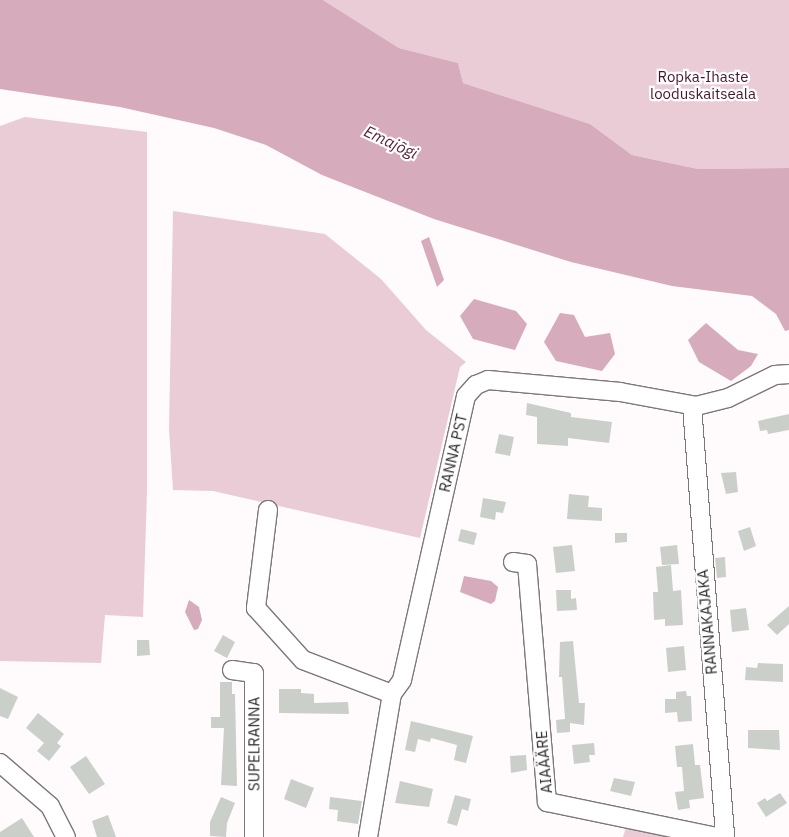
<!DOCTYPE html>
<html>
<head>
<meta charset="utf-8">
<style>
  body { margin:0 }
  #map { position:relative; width:789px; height:837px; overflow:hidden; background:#fffafc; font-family:"IBM Plex Sans",sans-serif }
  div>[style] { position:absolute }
  .green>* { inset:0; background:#e9ccd6 }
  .water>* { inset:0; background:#d6abbb }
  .building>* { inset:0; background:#cbcfca }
  .roads { filter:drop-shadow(1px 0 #7d7779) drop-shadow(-1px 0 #7d7779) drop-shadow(0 1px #7d7779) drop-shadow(0 -1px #7d7779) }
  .minor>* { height:18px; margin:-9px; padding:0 9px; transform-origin:9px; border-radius:9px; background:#fff }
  span { translate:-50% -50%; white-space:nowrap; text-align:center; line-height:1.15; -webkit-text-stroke:4.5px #fff; paint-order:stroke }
  .park-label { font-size:15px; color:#49152e }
  .street-label { font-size:15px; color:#2e2b2c }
  .water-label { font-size:16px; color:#59243c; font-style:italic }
</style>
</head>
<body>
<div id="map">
  <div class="green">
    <i style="clip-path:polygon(323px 0,789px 0,789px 168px,698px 169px,632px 155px,590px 124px,463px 83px,458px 63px,399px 48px)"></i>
    <i style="clip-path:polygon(25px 117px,147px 132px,147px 491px,143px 617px,105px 615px,101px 663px,0 661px,0 126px)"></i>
    <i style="clip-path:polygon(173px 211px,325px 234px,381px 279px,426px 330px,466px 362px,460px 367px,420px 538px,213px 491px,173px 490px,169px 429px)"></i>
    <i style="clip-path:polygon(628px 821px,711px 837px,623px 837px)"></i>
  </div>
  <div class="water">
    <i style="clip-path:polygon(0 0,323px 0,399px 48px,458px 63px,463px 83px,590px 124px,632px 155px,698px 169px,789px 168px,789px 330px,785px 331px,776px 314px,752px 296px,672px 286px,571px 262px,434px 219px,322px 175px,266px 145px,214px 128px,120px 107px,0 89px)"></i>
    <i style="clip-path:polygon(429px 237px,444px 280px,437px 287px,421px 241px)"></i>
    <i style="clip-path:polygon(474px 299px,516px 311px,527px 324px,515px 350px,473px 339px,460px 316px)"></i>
    <i style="clip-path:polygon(560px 313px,574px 315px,585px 337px,610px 333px,615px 354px,602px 371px,556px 361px,544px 342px)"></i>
    <i style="clip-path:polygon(706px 323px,738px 350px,758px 354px,751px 366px,731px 381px,699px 362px,688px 340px)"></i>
    <i style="clip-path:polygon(464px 576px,491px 581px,498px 587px,495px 601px,491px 604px,460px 592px)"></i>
    <i style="clip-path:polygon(189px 600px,199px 607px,202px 620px,198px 629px,194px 630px,185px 612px)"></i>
  </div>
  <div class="building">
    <i style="clip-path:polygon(527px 403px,571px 413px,571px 417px,612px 422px,609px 443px,568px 438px,568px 446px,537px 444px,537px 417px,526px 415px)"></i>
    <i style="clip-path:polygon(789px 414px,789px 430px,768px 434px,767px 430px,760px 431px,758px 421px)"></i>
    <i style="clip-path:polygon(499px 434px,514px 437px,510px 456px,495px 453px)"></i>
    <i style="clip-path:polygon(736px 472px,738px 492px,726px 494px,721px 473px)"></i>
    <i style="clip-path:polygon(569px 494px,589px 496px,588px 507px,602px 508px,602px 521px,567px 519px)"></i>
    <i style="clip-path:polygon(483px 498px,506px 502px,503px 513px,496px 512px,495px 520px,480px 517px)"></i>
    <i style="clip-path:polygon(750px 527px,756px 546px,744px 551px,738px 531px)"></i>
    <i style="clip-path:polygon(461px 529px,477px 533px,474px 545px,458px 541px)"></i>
    <i style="clip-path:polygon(615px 533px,627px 533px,627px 542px,615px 543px)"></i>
    <i style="clip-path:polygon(572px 545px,575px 571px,556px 573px,553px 547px)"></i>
    <i style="clip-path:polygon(677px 545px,679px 564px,662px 565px,660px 547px)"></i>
    <i style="clip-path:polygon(725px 557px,726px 577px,717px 578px,715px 558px)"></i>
    <i style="clip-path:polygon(671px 565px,673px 591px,681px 590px,683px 625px,665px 626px,665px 619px,654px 620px,653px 592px,658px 592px,656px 567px)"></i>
    <i style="clip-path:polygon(556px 590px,571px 590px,571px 599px,576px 598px,577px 610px,557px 611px)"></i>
    <i style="clip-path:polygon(789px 606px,789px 624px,777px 635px,767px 625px)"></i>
    <i style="clip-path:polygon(746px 608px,749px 630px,732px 632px,730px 610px)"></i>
    <i style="clip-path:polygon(223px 635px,235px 642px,227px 658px,214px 651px)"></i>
    <i style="clip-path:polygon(137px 640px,149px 640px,150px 655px,137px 656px)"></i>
    <i style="clip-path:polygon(573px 641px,579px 703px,585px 703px,584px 725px,570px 723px,570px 732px,557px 733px,556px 720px,565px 719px,562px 677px,559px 677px,560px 642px)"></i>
    <i style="clip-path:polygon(684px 646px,686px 670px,668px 672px,666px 648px)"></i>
    <i style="clip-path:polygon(758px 663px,783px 664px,783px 682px,745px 680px,746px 667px,757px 668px)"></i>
    <i style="clip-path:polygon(220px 682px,232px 682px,232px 694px,235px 694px,237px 786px,221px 785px,224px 728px,211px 728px,211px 717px,220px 717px)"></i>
    <i style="clip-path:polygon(0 688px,18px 697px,8px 719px,0 716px)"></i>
    <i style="clip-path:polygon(279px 689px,301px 689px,301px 693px,314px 694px,314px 703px,348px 702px,349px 714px,279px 713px)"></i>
    <i style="clip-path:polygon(686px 691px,687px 696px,691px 696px,692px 721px,678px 722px,677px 712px,665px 713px,665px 699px,676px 699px,676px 692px)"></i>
    <i style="clip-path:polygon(38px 713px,64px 734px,57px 743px,61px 746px,49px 761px,37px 751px,44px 743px,26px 728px)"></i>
    <i style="clip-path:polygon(411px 721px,473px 736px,466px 763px,454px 760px,457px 745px,431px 738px,430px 742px,418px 739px,415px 752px,405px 750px)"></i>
    <i style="clip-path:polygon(748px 730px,779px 730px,780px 750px,748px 748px)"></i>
    <i style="clip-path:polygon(594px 743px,595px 755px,589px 755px,590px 762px,574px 764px,572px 745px)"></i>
    <i style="clip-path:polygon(693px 744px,695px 765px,700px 765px,704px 798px,689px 800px,690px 808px,678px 810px,675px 792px,684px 791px,682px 767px,677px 767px,675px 746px)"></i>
    <i style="clip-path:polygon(526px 755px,527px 770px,511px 773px,510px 756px)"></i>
    <i style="clip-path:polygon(86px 756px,105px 784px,89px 794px,70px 767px)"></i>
    <i style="clip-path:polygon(614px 778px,635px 782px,631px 796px,610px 791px)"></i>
    <i style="clip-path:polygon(291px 779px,314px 788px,306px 808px,284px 799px)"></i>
    <i style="clip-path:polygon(400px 781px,433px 789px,429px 807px,395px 803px)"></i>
    <i style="clip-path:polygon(780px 793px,787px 803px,766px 817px,757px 803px,765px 798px,767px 801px)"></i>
    <i style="clip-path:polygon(455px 795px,471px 799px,468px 811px,462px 809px,457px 826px,447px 823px)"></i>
    <i style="clip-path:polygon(221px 797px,235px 803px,227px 823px,226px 837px,210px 836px,210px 822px)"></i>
    <i style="clip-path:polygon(330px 797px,362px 801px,358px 824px,337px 821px,338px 810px,329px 809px)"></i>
    <i style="clip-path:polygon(108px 815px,116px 837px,97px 837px,92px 821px)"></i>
    <i style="clip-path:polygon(22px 818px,34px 837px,0 837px,0 832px)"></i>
  </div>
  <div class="roads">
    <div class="minor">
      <i style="left:692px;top:406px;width:432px;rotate:85.6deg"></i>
      <i style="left:268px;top:510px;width:99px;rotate:97deg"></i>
      <i style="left:256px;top:608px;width:70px;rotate:47.9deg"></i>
      <i style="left:303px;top:660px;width:95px;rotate:20.9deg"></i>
      <i style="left:513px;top:562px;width:14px;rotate:8deg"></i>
      <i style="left:527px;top:564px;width:239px;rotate:85.2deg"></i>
      <i style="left:547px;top:802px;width:173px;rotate:11.7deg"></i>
      <i style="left:232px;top:670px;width:22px;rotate:8deg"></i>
      <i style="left:254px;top:673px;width:164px;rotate:90deg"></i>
      <i style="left:0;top:763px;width:66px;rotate:40.7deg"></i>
      <i style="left:50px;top:806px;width:35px;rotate:63deg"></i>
      <i style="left:368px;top:837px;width:145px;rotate:-80.5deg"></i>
      <i style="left:392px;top:694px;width:17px;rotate:-54deg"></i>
      <i style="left:402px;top:680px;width:291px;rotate:-77.3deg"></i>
      <i style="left:466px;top:396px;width:15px;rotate:-48deg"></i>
      <i style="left:476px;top:385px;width:13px;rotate:-23deg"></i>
      <i style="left:488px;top:380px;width:133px;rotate:5.2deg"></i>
      <i style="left:620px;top:392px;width:77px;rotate:10.4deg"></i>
      <i style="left:696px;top:406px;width:33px;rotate:-14deg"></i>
      <i style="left:728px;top:398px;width:52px;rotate:-26.1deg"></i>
      <i style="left:775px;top:375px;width:14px;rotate:-4deg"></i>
    </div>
  </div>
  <div class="park-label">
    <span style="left:703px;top:85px">Ropka-Ihaste<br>looduskaitseala</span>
  </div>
  <div class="street-label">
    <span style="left:453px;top:453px;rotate:-77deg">RANNA PST</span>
    <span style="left:707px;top:622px;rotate:-95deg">RANNAKAJAKA</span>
    <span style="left:254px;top:744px;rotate:-90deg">SUPELRANNA</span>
    <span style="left:544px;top:762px;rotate:-95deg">AIAÄÄRE</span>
  </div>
  <div class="water-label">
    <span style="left:391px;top:142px;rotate:25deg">Emajõgi</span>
  </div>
</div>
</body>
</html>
